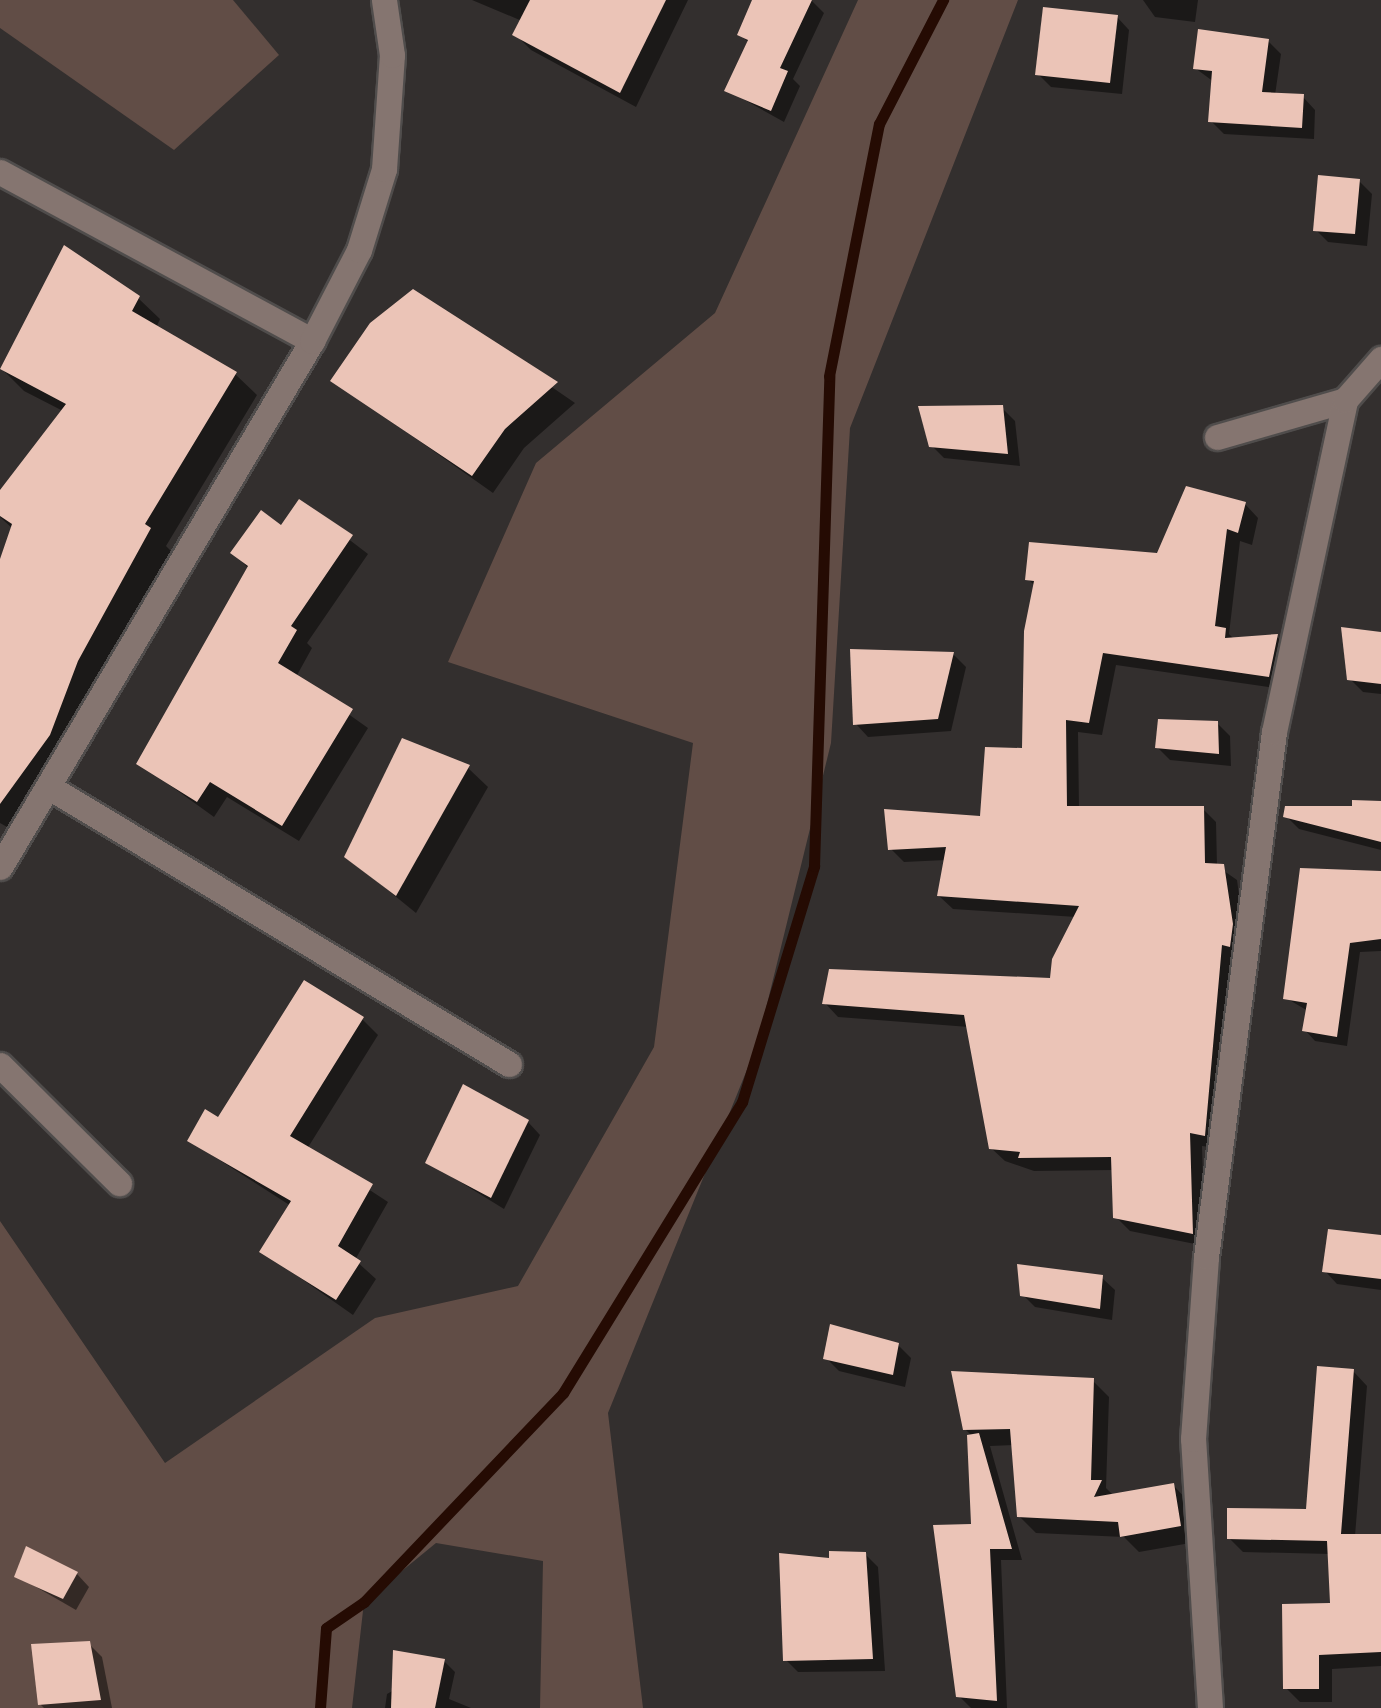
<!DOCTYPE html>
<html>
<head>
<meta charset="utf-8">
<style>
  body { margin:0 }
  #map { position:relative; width:1381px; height:1708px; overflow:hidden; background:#332f2e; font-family:Manrope,sans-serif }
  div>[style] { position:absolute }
  .green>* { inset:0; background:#614d46 }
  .shadow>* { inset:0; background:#0007 }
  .stream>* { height:11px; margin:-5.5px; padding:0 5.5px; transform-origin:5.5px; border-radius:5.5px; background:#250b03 }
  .building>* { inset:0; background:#ebc4b7 }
  .roads { filter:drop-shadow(2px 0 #504d4c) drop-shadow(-2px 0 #504d4c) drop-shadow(0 2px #504d4c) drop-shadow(0 -2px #504d4c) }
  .minor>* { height:25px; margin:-12.5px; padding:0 12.5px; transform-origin:12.5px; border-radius:12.5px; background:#857570 }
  span { translate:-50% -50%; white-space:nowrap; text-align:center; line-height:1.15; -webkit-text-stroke:10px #292524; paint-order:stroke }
</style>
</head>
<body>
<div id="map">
  <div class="green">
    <i style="clip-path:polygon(0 0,233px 0,279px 55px,174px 150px,0 28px)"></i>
    <i style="clip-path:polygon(858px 0,1018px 0,850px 428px,831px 743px,757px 1045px,608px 1413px,643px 1708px,540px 1708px,543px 1561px,436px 1543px,364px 1602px,352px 1708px,0 1708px,0 1221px,165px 1463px,375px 1318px,518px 1286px,654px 1047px,693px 743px,448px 662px,536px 463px,715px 313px)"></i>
  </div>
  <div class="shadow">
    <i style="clip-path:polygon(472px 0,688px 0,636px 107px,531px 50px,515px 34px,522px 21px)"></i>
    <i style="clip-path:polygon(755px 0,811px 0,824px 13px,793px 79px,800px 86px,784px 122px,727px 90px,749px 43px,740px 34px)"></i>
    <i style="clip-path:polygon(1143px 0,1198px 0,1195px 22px,1155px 17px)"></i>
    <i style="clip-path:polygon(1117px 17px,1129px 30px,1122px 94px,1051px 87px,1038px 74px)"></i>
    <i style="clip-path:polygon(1268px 41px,1281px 54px,1275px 95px,1303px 97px,1315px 110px,1314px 139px,1224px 134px,1211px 121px,1214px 82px,1195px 68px)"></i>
    <i style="clip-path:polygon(1359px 181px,1372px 194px,1367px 246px,1328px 242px,1316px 230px)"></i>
    <i style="clip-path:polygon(413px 292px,575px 403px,524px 448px,493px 493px,333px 380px)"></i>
    <i style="clip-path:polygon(138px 298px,160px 319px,156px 328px,235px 374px,257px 395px,166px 546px,171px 551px,16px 832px,0 823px,0 567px,13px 529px,0 517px,0 494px,63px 411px,24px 391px,3px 370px)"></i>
    <i style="clip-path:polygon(1002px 408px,1015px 421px,1020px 466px,944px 458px,931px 445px)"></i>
    <i style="clip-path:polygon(300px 502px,368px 554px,307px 643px,312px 648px,296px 677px,368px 728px,299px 841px,227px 797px,214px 817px,139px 763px,249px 569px,233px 552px,282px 529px)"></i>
    <i style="clip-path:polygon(1245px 504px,1258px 518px,1252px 545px,1240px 541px,1229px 634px,1235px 640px,1277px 637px,1291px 650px,1282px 689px,1116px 665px,1102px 735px,1078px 732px,1079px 808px,1202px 808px,1216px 822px,1217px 866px,1237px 880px,1245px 939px,1218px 1148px,1202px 1146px,1205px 1246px,1130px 1231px,1116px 1217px,1114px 1170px,1034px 1171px,1005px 1161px,991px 1148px,969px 1027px,838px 1017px,825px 1003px,1053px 981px,1076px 917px,953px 909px,939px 896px,946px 860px,904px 862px,891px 849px,982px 818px,1025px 750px,1036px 587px,1028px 579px,1158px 556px)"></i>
    <i style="clip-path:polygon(1381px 635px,1381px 694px,1363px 692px,1350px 679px)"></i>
    <i style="clip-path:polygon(953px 654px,966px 667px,951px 731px,868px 737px,856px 724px)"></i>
    <i style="clip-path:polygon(1217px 723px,1230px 736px,1231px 766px,1170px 760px,1157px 747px)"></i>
    <i style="clip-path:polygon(468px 768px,488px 787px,416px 913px,347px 857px)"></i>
    <i style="clip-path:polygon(1381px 803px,1381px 850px,1299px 829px,1286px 816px)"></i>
    <i style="clip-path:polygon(1381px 874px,1381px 951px,1360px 952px,1347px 1046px,1315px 1041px,1305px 1030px,1308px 1011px,1286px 998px)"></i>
    <i style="clip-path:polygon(362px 1019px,378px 1035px,307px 1149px,388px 1202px,355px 1260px,376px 1279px,353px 1315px,262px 1251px,291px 1206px,190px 1141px)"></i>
    <i style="clip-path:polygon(528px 1122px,540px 1135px,504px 1209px,428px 1162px)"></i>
    <i style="clip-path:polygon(1381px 1236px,1381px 1290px,1337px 1284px,1325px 1271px)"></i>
    <i style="clip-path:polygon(1102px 1278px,1115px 1290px,1112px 1320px,1035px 1307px,1022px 1294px)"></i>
    <i style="clip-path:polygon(898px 1345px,911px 1358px,905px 1387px,839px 1371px,826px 1358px)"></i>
    <i style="clip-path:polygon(1353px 1371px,1367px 1386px,1355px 1536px,1381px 1535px,1381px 1666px,1332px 1669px,1332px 1702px,1300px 1702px,1286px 1688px,1333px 1605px,1330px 1554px,1243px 1552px,1229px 1538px,1308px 1512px)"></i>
    <i style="clip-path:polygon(1093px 1381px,1109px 1397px,1106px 1488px,1114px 1496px,1173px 1485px,1189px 1502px,1196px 1542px,1139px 1552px,1124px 1537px,1036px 1533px,1019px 1516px,1014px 1445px,990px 1446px,1022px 1560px,1001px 1560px,1007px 1708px,971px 1708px,958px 1695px,974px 1527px,973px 1437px,965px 1429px)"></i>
    <i style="clip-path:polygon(865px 1554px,878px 1567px,885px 1671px,798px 1672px,786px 1660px,832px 1560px)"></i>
    <i style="clip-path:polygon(77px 1574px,89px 1587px,76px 1610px,17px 1576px)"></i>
    <i style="clip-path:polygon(89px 1644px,102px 1657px,112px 1708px,44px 1708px,40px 1704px)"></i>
    <i style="clip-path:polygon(444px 1661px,455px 1672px,449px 1699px,471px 1708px,385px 1708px,387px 1694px)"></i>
  </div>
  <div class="stream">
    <i style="left:320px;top:1708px;width:80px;rotate:-85.7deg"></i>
    <i style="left:326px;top:1628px;width:46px;rotate:-34.4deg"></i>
    <i style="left:364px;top:1602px;width:289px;rotate:-46.4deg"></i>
    <i style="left:563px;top:1393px;width:342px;rotate:-58.4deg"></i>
    <i style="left:742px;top:1102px;width:247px;rotate:-73deg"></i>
    <i style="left:814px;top:866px;width:490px;rotate:-88.2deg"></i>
    <i style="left:829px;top:376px;width:257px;rotate:-78.8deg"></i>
    <i style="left:879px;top:124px;width:140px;rotate:-62.7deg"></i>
  </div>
  <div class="building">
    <i style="clip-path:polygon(530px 0,666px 0,620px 93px,512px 35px)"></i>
    <i style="clip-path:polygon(752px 0,812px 0,780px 68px,788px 71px,771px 111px,724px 91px,748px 40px,737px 35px)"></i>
    <i style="clip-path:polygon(1043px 7px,1118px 15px,1110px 83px,1035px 75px)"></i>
    <i style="clip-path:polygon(1198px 29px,1269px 39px,1262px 92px,1304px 94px,1302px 128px,1208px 122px,1212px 71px,1193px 69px)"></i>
    <i style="clip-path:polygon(1318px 175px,1360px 179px,1355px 234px,1313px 231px)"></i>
    <i style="clip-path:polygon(64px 245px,140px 296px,132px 311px,237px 372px,145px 524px,151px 528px,78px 661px,50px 735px,0 804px,0 559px,12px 524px,0 516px,0 490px,66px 404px,0 369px)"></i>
    <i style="clip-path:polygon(413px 289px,558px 382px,505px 429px,472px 476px,330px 381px,370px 323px)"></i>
    <i style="clip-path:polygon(1003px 405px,1008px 454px,929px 447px,918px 406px)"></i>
    <i style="clip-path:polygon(1186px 486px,1246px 502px,1238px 533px,1227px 529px,1215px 626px,1226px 628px,1225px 638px,1278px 634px,1269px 677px,1103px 653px,1089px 723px,1066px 720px,1067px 806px,1204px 806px,1205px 863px,1224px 864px,1233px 924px,1230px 947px,1222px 945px,1205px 1136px,1190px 1133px,1193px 1234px,1113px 1218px,1111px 1157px,1018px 1158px,1020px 1152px,989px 1149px,964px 1015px,822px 1004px,829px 969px,1050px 978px,1052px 959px,1079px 906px,937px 896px,946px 847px,888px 850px,884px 809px,980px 816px,985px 747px,1022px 748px,1024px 631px,1034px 581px,1025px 580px,1029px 542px,1157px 553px)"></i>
    <i style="clip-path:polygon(299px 499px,353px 535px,291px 626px,297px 630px,278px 663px,353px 709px,282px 826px,210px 782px,197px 802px,136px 764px,248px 566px,230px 553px,261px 510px,281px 525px)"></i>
    <i style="clip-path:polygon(1341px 627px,1381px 632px,1381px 684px,1347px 680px)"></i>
    <i style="clip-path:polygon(850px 649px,954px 652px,938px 719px,853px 725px)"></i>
    <i style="clip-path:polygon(1158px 719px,1218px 721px,1219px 754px,1155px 748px)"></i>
    <i style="clip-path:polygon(402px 738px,470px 765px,396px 896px,344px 857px)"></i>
    <i style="clip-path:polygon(1352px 800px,1381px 801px,1381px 842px,1283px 817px,1285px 806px,1352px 806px)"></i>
    <i style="clip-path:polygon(1300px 868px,1381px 871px,1381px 939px,1350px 943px,1337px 1037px,1302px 1031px,1307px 1003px,1283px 999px)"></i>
    <i style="clip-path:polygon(304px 980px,364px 1017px,290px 1136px,373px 1184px,338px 1246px,361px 1261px,336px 1300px,259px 1252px,291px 1201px,187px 1141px,205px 1109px,218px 1117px)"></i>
    <i style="clip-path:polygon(463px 1084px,529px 1120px,491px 1198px,425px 1163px)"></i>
    <i style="clip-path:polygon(1328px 1229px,1381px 1235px,1381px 1279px,1322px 1272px)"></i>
    <i style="clip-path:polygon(1017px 1264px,1103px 1275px,1100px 1309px,1020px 1296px)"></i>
    <i style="clip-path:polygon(830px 1324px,899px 1343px,893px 1375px,823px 1359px)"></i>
    <i style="clip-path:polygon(1317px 1366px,1354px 1369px,1341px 1534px,1381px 1534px,1381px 1652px,1319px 1655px,1319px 1689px,1283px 1689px,1282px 1604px,1330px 1603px,1327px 1541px,1227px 1539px,1227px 1508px,1306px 1509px)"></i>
    <i style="clip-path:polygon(951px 1371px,1094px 1378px,1091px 1480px,1102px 1480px,1094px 1497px,1174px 1483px,1181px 1526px,1120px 1537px,1118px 1522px,1017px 1517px,1010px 1429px,963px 1430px)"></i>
    <i style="clip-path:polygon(979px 1433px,1012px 1549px,990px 1549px,997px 1701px,956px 1697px,933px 1525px,971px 1524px,967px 1435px)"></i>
    <i style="clip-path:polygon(26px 1546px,78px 1572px,63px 1599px,14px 1577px)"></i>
    <i style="clip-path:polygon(829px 1551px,866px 1552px,873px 1659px,783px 1661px,779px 1553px,829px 1558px)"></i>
    <i style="clip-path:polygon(90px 1641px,101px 1700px,38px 1705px,31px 1644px)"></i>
    <i style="clip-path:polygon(393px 1650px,445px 1659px,435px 1708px,391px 1708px)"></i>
  </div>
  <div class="roads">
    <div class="minor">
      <i style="left:0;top:172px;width:355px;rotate:28.4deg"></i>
      <i style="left:1217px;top:437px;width:133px;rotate:-16.1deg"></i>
      <i style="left:49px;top:787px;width:537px;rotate:31.06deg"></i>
      <i style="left:0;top:867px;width:612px;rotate:-59.33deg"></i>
      <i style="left:312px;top:341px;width:102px;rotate:-62.7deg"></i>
      <i style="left:359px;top:250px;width:85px;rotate:-72.8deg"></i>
      <i style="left:384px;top:169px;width:114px;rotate:-86deg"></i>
      <i style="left:392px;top:55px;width:56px;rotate:-98.3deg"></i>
      <i style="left:0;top:1065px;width:168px;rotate:44.8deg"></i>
      <i style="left:1210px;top:1708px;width:270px;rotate:-93.6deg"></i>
      <i style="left:1193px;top:1439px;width:182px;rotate:-85.9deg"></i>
      <i style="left:1206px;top:1257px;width:529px;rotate:-82.62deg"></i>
      <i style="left:1274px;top:732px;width:340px;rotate:-77.9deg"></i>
      <i style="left:1345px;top:400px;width:55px;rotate:-48.7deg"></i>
    </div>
  </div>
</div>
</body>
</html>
